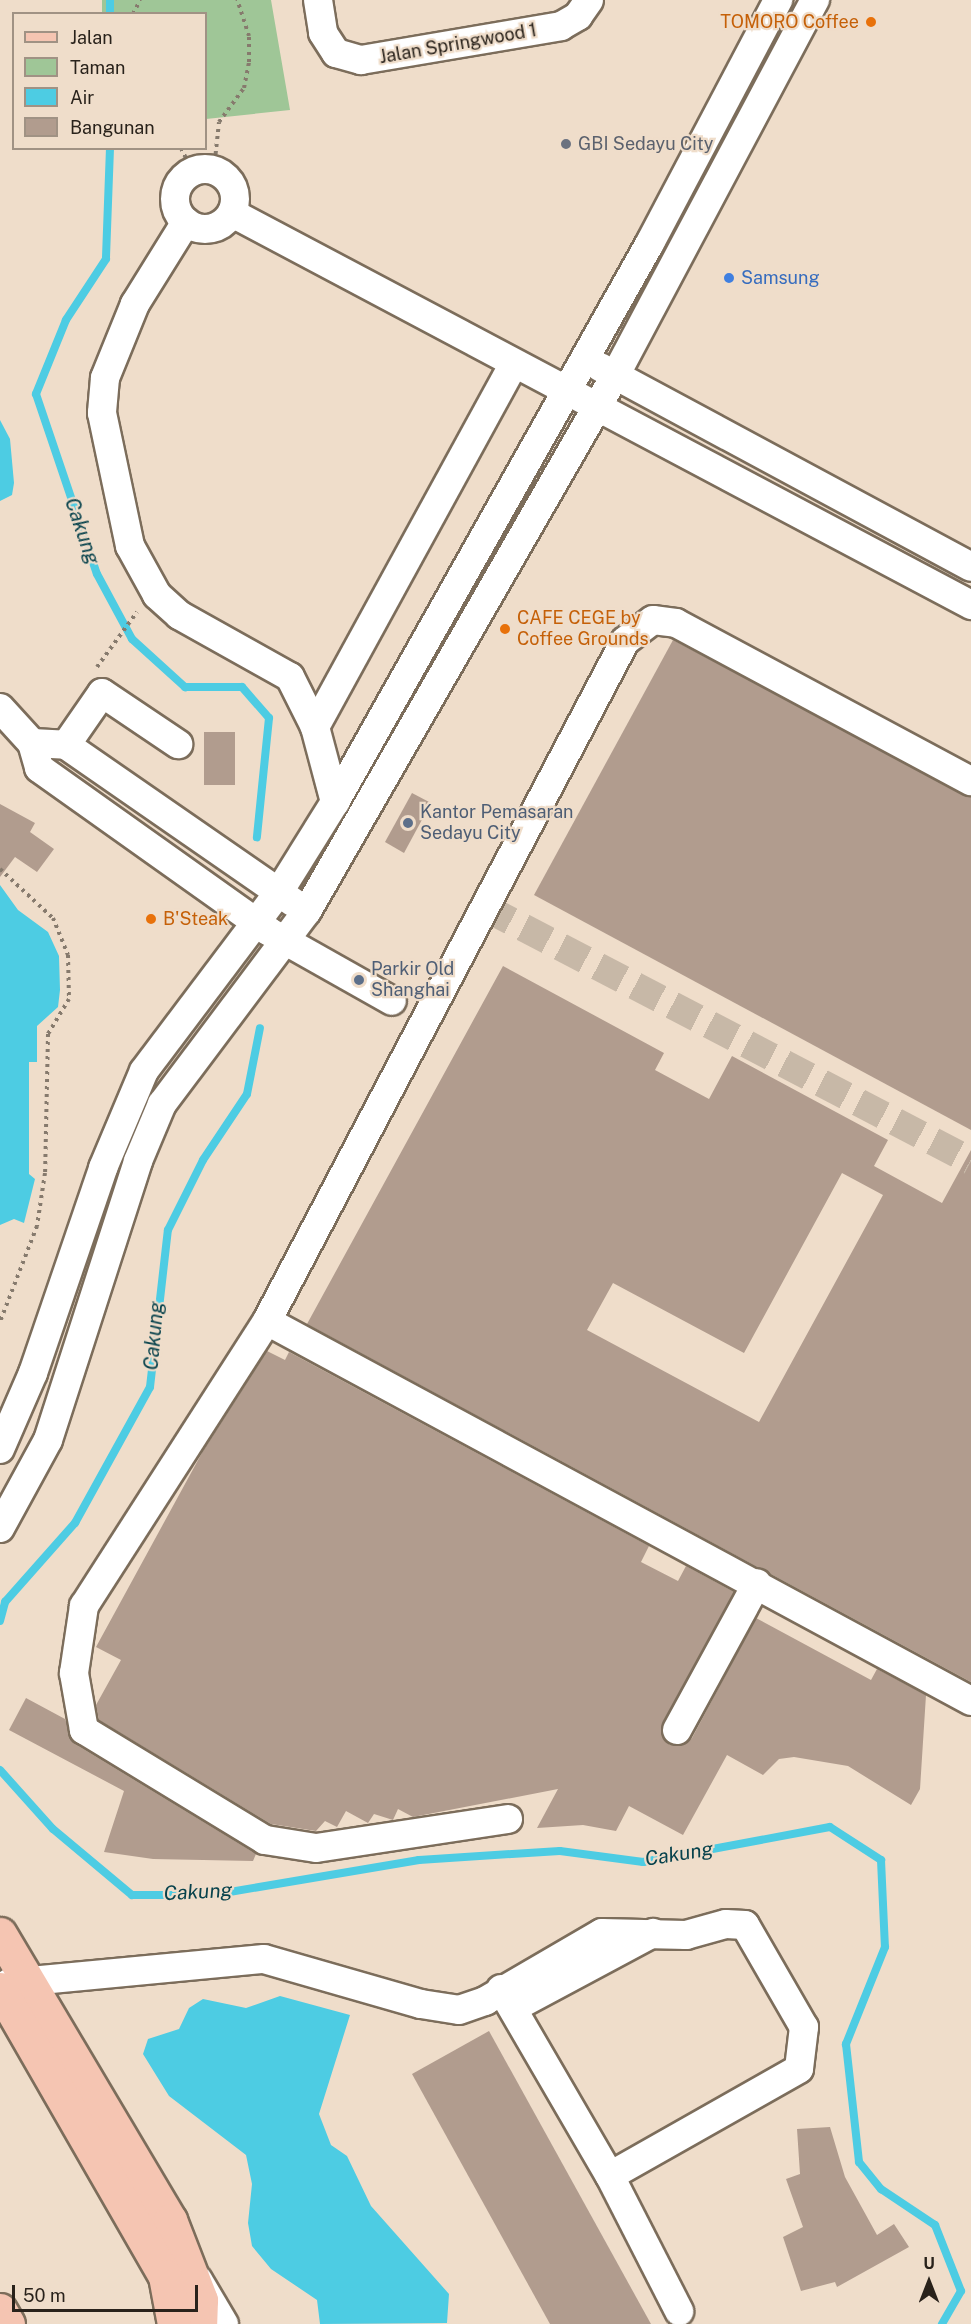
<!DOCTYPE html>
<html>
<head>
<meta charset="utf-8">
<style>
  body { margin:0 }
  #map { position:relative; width:971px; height:2324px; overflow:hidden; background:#efddca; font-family:"Public Sans",sans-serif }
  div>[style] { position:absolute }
  .green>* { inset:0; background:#9fc697 }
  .water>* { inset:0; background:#4dcce3 }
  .stream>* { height:8px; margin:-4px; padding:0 4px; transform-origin:4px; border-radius:4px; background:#4dcce3 }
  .building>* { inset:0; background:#b19c8e }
  .minor-tunnel>* { height:28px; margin-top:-14px; transform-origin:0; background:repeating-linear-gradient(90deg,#c7b8a7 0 28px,transparent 0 42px) }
  .path>* { height:4px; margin-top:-2px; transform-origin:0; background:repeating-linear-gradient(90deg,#867a6d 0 3px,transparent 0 7.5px) }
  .roads { filter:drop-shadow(2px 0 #7c6d5b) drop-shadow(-2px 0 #7c6d5b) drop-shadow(0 2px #7c6d5b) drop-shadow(0 -2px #7c6d5b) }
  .minor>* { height:28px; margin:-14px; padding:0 14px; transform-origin:14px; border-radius:14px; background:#fff }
  .minor>.ring { margin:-14px; padding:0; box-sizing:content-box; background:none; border:28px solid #fff; border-radius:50% }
  .major>* { height:33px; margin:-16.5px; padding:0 16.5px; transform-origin:16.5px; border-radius:16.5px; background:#f5c5b2 }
  .dots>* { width:16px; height:16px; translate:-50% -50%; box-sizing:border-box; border:3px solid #efddca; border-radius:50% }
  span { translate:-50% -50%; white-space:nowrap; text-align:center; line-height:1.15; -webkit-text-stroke:4.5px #efddca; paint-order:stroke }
  .food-label { font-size:18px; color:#c56008 }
  .right { translate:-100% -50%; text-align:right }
  .left { translate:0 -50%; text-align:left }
  .street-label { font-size:18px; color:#29221b }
  .worship-label { font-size:18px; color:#5b616d }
  .shop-label { font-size:18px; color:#366cbe }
  .service-label { font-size:18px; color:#4e5e75 }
  .water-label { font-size:20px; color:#07424c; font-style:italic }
  .legend { position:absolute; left:12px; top:12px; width:195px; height:138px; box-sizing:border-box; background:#efddca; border:2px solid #a09284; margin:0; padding:8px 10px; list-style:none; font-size:18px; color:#29221b }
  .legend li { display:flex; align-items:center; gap:12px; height:30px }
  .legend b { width:30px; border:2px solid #a09284 }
  .north { position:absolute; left:899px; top:2252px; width:60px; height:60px; -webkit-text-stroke:4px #efddca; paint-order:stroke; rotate:0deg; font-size:16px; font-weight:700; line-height:24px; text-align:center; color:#29221b }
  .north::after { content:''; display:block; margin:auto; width:21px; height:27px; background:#29221b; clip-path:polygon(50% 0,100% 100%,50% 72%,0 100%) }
  .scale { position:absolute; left:12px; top:2285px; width:186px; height:27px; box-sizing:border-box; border:3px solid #29221b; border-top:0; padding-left:8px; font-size:18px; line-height:21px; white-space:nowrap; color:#29221b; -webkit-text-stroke:4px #efddca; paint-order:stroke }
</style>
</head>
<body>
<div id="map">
  <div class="green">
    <i style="clip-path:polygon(102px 0,271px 0,290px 110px,206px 119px,206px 14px,102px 13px)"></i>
  </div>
  <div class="water">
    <i style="clip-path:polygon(0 420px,10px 439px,14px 483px,12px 495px,0 501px)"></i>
    <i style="clip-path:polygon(0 885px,18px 910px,48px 932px,59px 956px,60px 990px,58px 1007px,37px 1026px,37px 1062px,29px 1062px,29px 1174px,35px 1179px,24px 1223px,14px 1219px,0 1225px)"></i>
    <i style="clip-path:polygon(280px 1996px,350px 2015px,319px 2114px,331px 2145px,347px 2156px,371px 2206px,449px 2294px,447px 2323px,320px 2324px,317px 2300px,271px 2269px,252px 2246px,248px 2223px,252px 2184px,246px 2155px,169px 2096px,143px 2054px,148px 2039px,179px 2029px,189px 2008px,203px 1999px,246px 2008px)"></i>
  </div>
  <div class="stream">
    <i style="left:110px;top:0;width:14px;rotate:90deg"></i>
    <i style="left:110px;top:148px;width:111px;rotate:92.1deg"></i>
    <i style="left:106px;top:259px;width:73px;rotate:123.3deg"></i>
    <i style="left:66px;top:320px;width:80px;rotate:112.1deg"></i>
    <i style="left:36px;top:394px;width:190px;rotate:71.3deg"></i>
    <i style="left:97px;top:574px;width:74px;rotate:61.7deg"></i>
    <i style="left:132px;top:639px;width:72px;rotate:42.2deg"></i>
    <i style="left:185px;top:687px;width:57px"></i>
    <i style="left:242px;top:687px;width:41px;rotate:48.9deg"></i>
    <i style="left:269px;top:718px;width:120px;rotate:95.8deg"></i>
    <i style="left:0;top:1621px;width:20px;rotate:-75deg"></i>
    <i style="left:5px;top:1602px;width:106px;rotate:-48.5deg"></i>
    <i style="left:75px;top:1523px;width:155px;rotate:-61.1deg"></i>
    <i style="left:150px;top:1387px;width:158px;rotate:-83.5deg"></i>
    <i style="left:168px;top:1230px;width:78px;rotate:-63.4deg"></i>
    <i style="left:203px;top:1160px;width:79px;rotate:-56.3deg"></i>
    <i style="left:247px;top:1094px;width:67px;rotate:-78.9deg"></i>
    <i style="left:0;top:1770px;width:79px;rotate:48.1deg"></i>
    <i style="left:53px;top:1829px;width:103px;rotate:39.9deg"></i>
    <i style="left:132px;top:1895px;width:80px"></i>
    <i style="left:212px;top:1895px;width:210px;rotate:-9.6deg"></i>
    <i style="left:419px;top:1860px;width:141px;rotate:-3.7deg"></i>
    <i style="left:560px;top:1851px;width:84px;rotate:7.5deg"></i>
    <i style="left:643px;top:1862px;width:190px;rotate:-10.6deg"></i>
    <i style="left:830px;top:1827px;width:61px;rotate:32.9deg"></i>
    <i style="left:881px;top:1860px;width:87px;rotate:87.4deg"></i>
    <i style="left:885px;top:1947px;width:105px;rotate:111.9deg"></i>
    <i style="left:846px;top:2044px;width:119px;rotate:83.7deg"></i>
    <i style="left:859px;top:2162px;width:35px;rotate:51deg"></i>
    <i style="left:881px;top:2189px;width:65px;rotate:33.7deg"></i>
    <i style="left:935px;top:2225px;width:71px;rotate:68.5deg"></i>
    <i style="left:961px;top:2291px;width:38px;rotate:120deg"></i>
  </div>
  <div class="building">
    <i style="clip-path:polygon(673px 640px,971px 797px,971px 1130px,534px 895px)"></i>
    <i style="clip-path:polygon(204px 732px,235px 732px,235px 785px,204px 785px)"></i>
    <i style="clip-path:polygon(412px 793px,431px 803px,404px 853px,385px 842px)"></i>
    <i style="clip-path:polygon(0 804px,35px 823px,30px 832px,54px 849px,37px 872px,15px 857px,0 877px)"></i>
    <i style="clip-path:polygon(evenodd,503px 966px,664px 1053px,655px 1070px,709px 1099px,732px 1056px,888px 1140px,874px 1166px,942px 1203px,971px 1150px,971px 1682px,307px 1324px,503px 966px,842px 1173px,883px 1195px,759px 1422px,587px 1330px,613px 1283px,744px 1353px,842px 1173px)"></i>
    <i style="clip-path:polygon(267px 1351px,285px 1360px,289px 1352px,649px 1546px,641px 1562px,678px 1581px,686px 1566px,734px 1592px,663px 1722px,663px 1738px,670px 1745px,685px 1744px,692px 1738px,756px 1618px,871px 1680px,877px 1669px,926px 1695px,920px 1789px,911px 1805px,848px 1766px,794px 1757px,779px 1759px,763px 1775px,727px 1755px,683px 1835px,629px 1806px,616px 1831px,583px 1825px,537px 1828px,558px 1789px,413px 1817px,398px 1809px,393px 1820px,374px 1814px,368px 1823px,346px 1811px,337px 1827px,325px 1821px,316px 1831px,271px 1824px,99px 1720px,96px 1705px,121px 1660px,96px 1647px,203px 1451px)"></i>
    <i style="clip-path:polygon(26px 1698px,65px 1719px,75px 1744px,256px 1854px,253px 1861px,153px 1859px,104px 1852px,124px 1791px,9px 1730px)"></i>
    <i style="clip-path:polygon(489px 2031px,651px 2324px,550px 2324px,412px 2074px)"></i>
    <i style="clip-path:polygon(830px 2127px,845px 2177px,877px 2235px,894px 2224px,909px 2247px,837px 2287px,835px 2282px,801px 2291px,783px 2237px,803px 2227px,786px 2179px,800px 2174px,797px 2129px)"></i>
  </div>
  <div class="minor-tunnel">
    <i style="left:486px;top:908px;width:547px;rotate:27.55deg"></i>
  </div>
  <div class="path">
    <i style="left:133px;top:14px;width:16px;rotate:-63deg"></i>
    <i style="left:181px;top:148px;width:25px;rotate:64deg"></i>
    <i style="left:214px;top:169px;width:47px;rotate:-83.9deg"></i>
    <i style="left:219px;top:122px;width:42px;rotate:-53.7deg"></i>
    <i style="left:244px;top:88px;width:26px;rotate:-79deg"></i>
    <i style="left:249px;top:62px;width:26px;rotate:-90deg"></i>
    <i style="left:249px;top:36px;width:38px;rotate:-108deg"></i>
    <i style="left:97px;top:667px;width:68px;rotate:-54deg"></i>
    <i style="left:0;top:869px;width:72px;rotate:42.8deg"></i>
    <i style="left:53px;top:918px;width:40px;rotate:68deg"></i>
    <i style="left:68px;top:955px;width:44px;rotate:88.7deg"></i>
    <i style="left:69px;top:999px;width:41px;rotate:121deg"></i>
    <i style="left:48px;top:1034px;width:139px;rotate:91.2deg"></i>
    <i style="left:45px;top:1173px;width:54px;rotate:98.6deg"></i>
    <i style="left:37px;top:1226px;width:103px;rotate:111.1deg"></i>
  </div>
  <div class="roads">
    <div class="minor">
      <i style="left:318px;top:0;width:33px;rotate:81deg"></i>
      <i style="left:323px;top:33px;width:24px;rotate:57deg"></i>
      <i style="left:336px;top:53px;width:26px;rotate:16deg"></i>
      <i style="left:361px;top:60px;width:203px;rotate:-9.6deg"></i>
      <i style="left:561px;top:26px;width:20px;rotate:-30deg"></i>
      <i style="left:578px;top:16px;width:19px;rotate:-55deg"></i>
      <i class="ring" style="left:175px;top:169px;width:32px;height:32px"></i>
      <i style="left:232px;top:213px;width:837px;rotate:27.94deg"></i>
      <i style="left:186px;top:222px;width:97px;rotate:121.9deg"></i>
      <i style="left:135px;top:304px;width:80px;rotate:112.1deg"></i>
      <i style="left:105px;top:378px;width:35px;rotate:95deg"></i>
      <i style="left:102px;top:413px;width:136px;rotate:78.1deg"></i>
      <i style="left:130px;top:546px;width:56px;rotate:61.1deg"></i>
      <i style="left:157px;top:595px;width:30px;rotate:42deg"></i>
      <i style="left:179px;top:615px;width:127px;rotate:29.2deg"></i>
      <i style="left:290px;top:677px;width:56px;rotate:63.4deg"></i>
      <i style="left:315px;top:727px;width:78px;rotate:75.1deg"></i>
      <i style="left:600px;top:367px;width:421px;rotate:28.3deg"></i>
      <i style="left:0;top:708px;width:47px;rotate:47.6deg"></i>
      <i style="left:32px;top:743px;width:26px;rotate:74deg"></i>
      <i style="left:39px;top:768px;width:281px;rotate:35.4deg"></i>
      <i style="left:268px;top:931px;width:142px;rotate:29.4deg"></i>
      <i style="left:315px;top:727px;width:414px;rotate:-61.3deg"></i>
      <i style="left:32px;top:743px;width:34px;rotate:3deg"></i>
      <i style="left:66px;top:745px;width:276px;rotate:34.7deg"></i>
      <i style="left:66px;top:745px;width:63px;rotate:-55.3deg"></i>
      <i style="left:102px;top:693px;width:92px;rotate:33.9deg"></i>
      <i style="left:267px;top:1321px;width:800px;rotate:28.36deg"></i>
      <i style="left:0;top:1449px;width:83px;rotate:-66.5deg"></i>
      <i style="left:33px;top:1373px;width:217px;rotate:-71.1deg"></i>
      <i style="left:103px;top:1168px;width:105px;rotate:-67.1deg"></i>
      <i style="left:144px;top:1071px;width:224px;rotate:-53deg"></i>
      <i style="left:279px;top:892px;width:106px;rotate:-58.1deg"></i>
      <i style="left:335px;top:802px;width:642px;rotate:-60.6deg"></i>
      <i style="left:650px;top:243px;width:275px;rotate:-62.2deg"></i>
      <i style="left:0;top:1528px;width:100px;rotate:-61.4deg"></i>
      <i style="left:48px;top:1440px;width:293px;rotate:-72.1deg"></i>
      <i style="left:138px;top:1161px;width:62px;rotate:-67.2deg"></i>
      <i style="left:162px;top:1104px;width:241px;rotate:-53.1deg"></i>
      <i style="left:307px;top:911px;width:620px;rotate:-60.08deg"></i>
      <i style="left:616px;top:374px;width:424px;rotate:-62deg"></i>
      <i style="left:677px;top:1730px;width:167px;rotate:-61.4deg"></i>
      <i style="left:508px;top:1819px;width:194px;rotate:171.4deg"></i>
      <i style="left:316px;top:1848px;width:52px;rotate:-171.1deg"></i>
      <i style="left:265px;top:1840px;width:212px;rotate:-148.7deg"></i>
      <i style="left:84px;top:1730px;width:58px;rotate:-100deg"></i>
      <i style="left:74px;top:1673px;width:68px;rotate:-81.5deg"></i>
      <i style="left:84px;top:1606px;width:339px;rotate:-57.3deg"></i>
      <i style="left:267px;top:1321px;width:768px;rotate:-62.23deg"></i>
      <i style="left:625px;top:641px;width:35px;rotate:-37deg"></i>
      <i style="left:653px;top:620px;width:23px;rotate:7deg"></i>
      <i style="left:676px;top:623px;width:335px;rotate:28.2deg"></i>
      <i style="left:9px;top:1983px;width:256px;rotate:-5.4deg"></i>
      <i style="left:264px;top:1959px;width:163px;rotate:16deg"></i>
      <i style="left:421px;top:2004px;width:38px;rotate:9deg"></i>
      <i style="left:459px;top:2010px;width:28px;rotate:-19deg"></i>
      <i style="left:485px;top:2001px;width:135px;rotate:-30.2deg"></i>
      <i style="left:602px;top:1933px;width:84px;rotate:1.4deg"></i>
      <i style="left:686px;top:1935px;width:41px;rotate:-15.4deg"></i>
      <i style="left:726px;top:1924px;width:19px;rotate:3deg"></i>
      <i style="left:745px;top:1925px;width:118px;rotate:60deg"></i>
      <i style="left:804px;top:2027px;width:42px;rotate:96.8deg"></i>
      <i style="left:799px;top:2069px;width:217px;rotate:150.5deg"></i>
      <i style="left:501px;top:1989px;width:216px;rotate:59.8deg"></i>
      <i style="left:610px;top:2176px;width:152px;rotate:62.9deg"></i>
      <i style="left:513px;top:2008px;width:159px;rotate:-28.2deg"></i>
      <i style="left:198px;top:2280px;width:51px;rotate:59.4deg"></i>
    </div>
    <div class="major">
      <i style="left:0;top:1934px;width:333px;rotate:59.3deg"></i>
      <i style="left:170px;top:2220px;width:86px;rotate:68.8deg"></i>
      <i style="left:201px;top:2300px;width:24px;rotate:92deg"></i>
      <i style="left:0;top:1989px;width:331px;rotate:60.1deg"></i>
      <i style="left:165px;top:2276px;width:49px;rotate:79.4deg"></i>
      <i style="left:0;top:2310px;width:16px;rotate:60deg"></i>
    </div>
  </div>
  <div class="dots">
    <i style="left:871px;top:22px;background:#e8710a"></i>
    <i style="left:566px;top:144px;background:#6b7280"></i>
    <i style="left:729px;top:278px;background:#3f7fe0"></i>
    <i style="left:505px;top:629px;background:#e8710a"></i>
    <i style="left:408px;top:823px;background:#5c6f8a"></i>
    <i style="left:151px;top:919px;background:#e8710a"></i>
    <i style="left:359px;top:980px;background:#5c6f8a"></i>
  </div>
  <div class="food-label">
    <span class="right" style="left:859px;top:22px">TOMORO Coffee</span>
    <span class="left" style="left:517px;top:629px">CAFE CEGE by<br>Coffee Grounds</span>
    <span class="left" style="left:163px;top:919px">B'Steak</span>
  </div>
  <div class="street-label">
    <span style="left:458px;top:44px;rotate:-10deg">Jalan Springwood 1</span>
  </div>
  <div class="worship-label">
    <span class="left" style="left:578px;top:144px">GBI Sedayu City</span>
  </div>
  <div class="shop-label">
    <span class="left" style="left:741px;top:278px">Samsung</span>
  </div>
  <div class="service-label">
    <span class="left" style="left:420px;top:823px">Kantor Pemasaran<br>Sedayu City</span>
    <span class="left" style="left:371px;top:980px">Parkir Old<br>Shanghai</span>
  </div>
  <div class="water-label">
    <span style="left:82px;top:531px;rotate:71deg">Cakung</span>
    <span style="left:154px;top:1336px;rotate:-85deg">Cakung</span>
    <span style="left:679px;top:1854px;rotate:-9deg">Cakung</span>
    <span style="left:198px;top:1892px;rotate:-3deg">Cakung</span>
  </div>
  <ul class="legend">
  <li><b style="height:8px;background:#f5c5b2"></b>Jalan</li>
  <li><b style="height:16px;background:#9fc697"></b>Taman</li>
  <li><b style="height:16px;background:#4dcce3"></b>Air</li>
  <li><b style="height:16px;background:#b19c8e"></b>Bangunan</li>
  </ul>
  <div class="north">U</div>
  <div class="scale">50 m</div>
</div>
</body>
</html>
